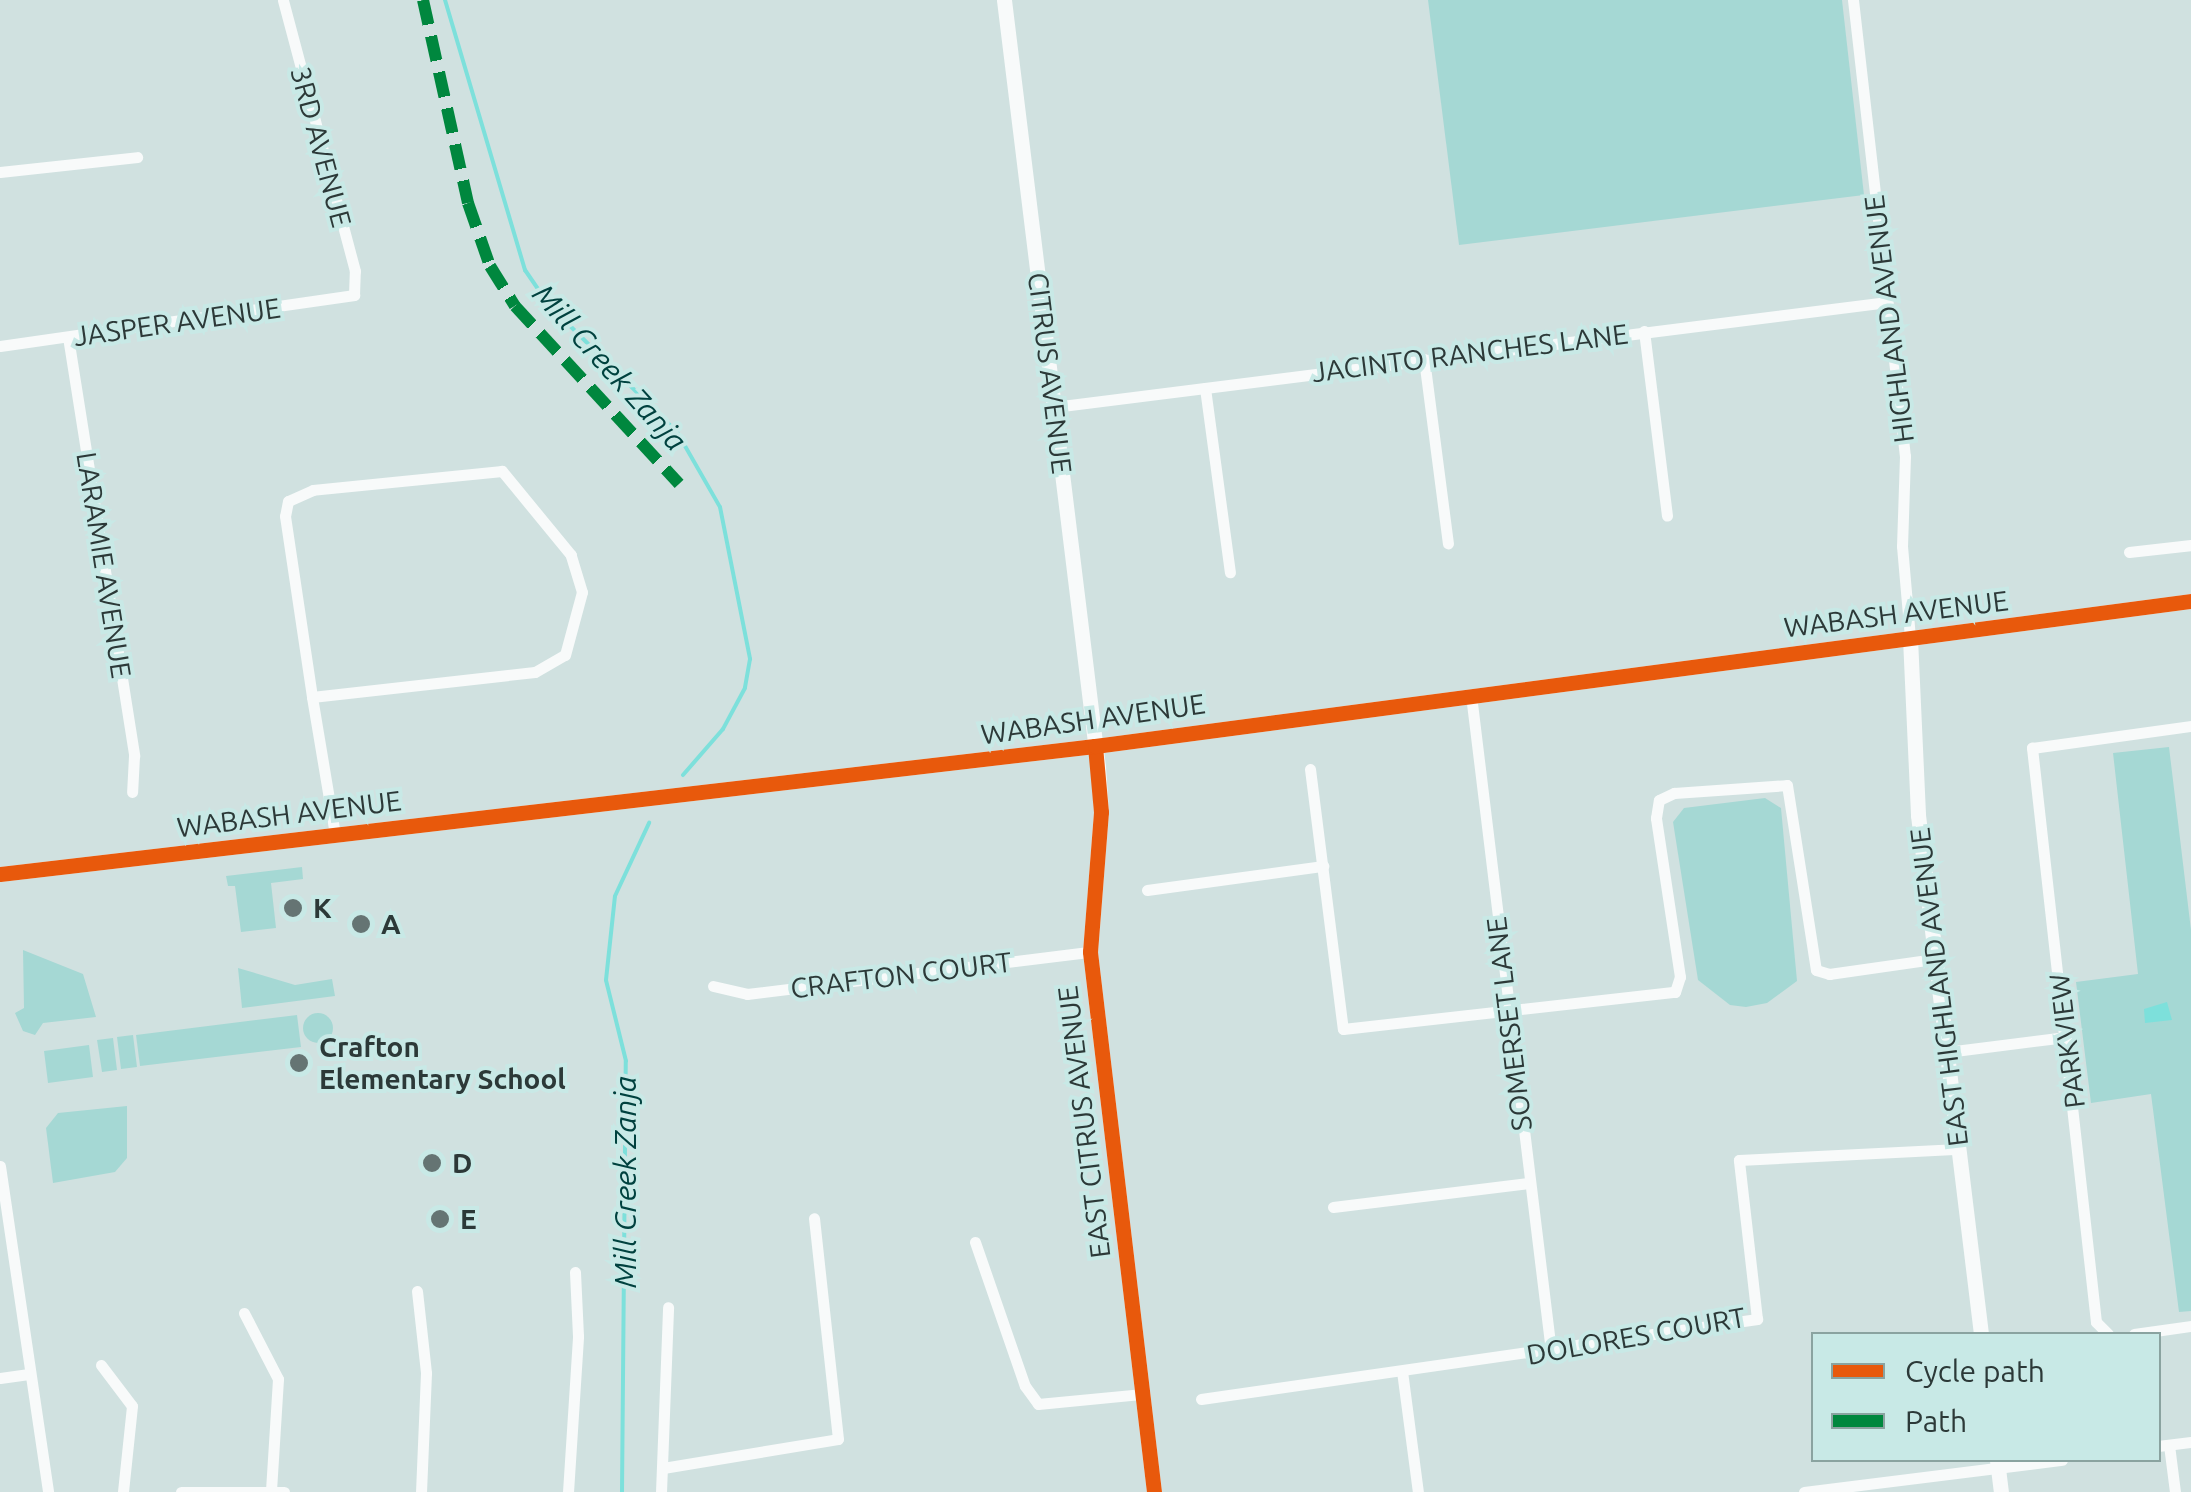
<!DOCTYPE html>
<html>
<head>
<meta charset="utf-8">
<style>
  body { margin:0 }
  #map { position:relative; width:2191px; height:1492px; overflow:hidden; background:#d0e1e0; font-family:Ubuntu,sans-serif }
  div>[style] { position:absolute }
  .green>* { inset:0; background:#a5d8d4 }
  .round { border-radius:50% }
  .water>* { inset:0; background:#7de0db }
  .stream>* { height:4px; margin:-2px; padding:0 2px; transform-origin:2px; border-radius:2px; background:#7de0db }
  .minor>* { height:11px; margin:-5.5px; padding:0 5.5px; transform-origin:5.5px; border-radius:5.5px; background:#f8fafa }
  .tertiary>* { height:15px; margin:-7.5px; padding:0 7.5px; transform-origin:7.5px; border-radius:7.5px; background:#f8fafa }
  .quiet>* { height:12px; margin-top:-6px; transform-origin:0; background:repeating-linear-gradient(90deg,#00873e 0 25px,transparent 0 37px) }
  .cycleway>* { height:15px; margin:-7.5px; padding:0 7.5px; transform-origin:7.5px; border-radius:7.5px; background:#e8590c }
  .dots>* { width:28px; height:28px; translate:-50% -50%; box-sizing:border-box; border:5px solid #c8e9e6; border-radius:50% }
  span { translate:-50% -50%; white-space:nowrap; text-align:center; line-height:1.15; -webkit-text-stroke:8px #c8e9e6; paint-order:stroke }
  .street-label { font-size:28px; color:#2c3938 }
  .poi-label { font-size:28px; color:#2c3938; font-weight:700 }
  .left { translate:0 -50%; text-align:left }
  .water-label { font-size:30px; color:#00423f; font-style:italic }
  .legend { position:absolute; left:1811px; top:1332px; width:350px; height:130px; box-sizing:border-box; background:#c8e9e6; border:2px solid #8aa3a0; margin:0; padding:12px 18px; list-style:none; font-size:30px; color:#2c3938 }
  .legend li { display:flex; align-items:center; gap:20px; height:50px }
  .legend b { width:50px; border:2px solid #8aa3a0 }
</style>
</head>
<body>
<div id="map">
  <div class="green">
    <i style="clip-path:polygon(1428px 0,1842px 0,1864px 195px,1459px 245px)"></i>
    <i style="clip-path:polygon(2169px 747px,2191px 930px,2191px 1311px,2179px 1312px,2151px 1094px,2091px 1103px,2076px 982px,2138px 974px,2113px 753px)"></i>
    <i style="clip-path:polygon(1765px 798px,1781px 808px,1797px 981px,1767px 1003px,1746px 1007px,1730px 1005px,1698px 980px,1673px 822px,1684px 808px)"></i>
    <i style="clip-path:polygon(302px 867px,303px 879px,271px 883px,276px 928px,241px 932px,235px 886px,228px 886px,226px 876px)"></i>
    <i style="clip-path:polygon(23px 950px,83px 974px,96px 1017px,43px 1023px,35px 1035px,23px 1031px,15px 1013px,24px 1008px)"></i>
    <i style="clip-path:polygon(238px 968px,295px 985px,332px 979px,335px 996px,242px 1008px)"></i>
    <i class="round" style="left:303px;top:1013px;width:30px;height:30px"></i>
    <i style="clip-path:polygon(297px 1015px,301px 1047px,140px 1066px,136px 1035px)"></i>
    <i style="clip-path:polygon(133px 1035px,137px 1067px,121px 1069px,117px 1037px)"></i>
    <i style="clip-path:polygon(113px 1038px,117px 1070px,102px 1072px,97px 1040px)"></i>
    <i style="clip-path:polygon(89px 1045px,93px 1077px,48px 1083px,44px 1051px)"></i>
    <i style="clip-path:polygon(127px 1106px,127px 1158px,115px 1172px,53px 1183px,46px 1128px,58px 1113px)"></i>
  </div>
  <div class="water">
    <i style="clip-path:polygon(2167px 1002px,2172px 1020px,2145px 1023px,2144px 1009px)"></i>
  </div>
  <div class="stream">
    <i style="left:445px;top:0;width:282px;rotate:73.5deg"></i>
    <i style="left:525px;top:270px;width:42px;rotate:55.6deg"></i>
    <i style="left:549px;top:305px;width:180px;rotate:44.8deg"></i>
    <i style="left:677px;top:432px;width:86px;rotate:60.2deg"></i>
    <i style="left:720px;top:507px;width:155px;rotate:78.8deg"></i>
    <i style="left:750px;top:659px;width:29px;rotate:100deg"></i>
    <i style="left:745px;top:688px;width:47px;rotate:118.2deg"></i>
    <i style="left:723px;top:729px;width:61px;rotate:131deg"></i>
    <i style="left:622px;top:1492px;width:431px;rotate:-89.5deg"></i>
    <i style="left:626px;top:1061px;width:83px;rotate:-103.9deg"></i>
    <i style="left:606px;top:980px;width:84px;rotate:-83.9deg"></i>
    <i style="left:615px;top:896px;width:81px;rotate:-65deg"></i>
  </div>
  <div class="minor">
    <i style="left:1853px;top:0;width:459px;rotate:83.5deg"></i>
    <i style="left:1905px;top:456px;width:90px;rotate:91.9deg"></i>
    <i style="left:1902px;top:546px;width:92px;rotate:85deg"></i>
    <i style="left:0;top:172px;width:138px;rotate:-6.2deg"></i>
    <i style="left:1644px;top:331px;width:186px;rotate:82.9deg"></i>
    <i style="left:68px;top:337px;width:424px;rotate:81deg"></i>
    <i style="left:134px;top:756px;width:36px;rotate:93deg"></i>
    <i style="left:0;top:346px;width:358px;rotate:-8.2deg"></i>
    <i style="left:354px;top:295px;width:24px;rotate:-88deg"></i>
    <i style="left:355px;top:271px;width:280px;rotate:-104.9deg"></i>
    <i style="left:1424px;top:359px;width:186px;rotate:82.6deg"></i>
    <i style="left:1205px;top:388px;width:186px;rotate:82.3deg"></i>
    <i style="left:1054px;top:407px;width:840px;rotate:-7.18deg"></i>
    <i style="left:2129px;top:552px;width:62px;rotate:-6.4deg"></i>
    <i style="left:1471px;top:695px;width:661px;rotate:83.05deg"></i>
    <i style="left:312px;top:697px;width:224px;rotate:-6.4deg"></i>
    <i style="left:535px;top:672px;width:34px;rotate:-30deg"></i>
    <i style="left:565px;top:655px;width:65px;rotate:-74.9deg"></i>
    <i style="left:582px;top:592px;width:39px;rotate:-107deg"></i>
    <i style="left:571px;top:555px;width:109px;rotate:-129.4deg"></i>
    <i style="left:502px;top:471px;width:190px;rotate:174.3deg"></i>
    <i style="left:313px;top:490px;width:27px;rotate:156deg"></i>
    <i style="left:288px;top:501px;width:15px;rotate:101deg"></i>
    <i style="left:285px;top:516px;width:183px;rotate:81.5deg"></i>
    <i style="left:312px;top:697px;width:139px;rotate:80.5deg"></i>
    <i style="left:1310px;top:769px;width:262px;rotate:82.8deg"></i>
    <i style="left:1343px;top:1029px;width:334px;rotate:-6.4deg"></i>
    <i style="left:1675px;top:992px;width:16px;rotate:-72deg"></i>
    <i style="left:1680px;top:977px;width:161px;rotate:-98.6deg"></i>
    <i style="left:1656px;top:818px;width:18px;rotate:-81deg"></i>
    <i style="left:1659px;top:800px;width:17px;rotate:-25deg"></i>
    <i style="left:1674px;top:793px;width:113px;rotate:-4deg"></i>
    <i style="left:1787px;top:785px;width:187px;rotate:81.1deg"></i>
    <i style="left:1816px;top:970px;width:14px;rotate:17deg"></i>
    <i style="left:1829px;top:974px;width:107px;rotate:-8.1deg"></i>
    <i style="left:1147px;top:890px;width:178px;rotate:-7.8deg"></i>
    <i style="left:713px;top:986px;width:35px;rotate:13deg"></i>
    <i style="left:747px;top:994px;width:346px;rotate:-7deg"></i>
    <i style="left:1947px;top:1052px;width:120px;rotate:-7.2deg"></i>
    <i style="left:0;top:1166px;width:330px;rotate:81.6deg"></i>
    <i style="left:1333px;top:1207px;width:197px;rotate:-7deg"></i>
    <i style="left:975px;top:1242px;width:152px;rotate:70.9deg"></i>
    <i style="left:1025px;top:1386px;width:22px;rotate:54deg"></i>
    <i style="left:1038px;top:1404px;width:103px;rotate:-5.5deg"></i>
    <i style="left:417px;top:1291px;width:82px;rotate:83.7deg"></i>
    <i style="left:426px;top:1373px;width:119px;rotate:92.4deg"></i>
    <i style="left:244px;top:1313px;width:74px;rotate:62.7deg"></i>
    <i style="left:278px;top:1379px;width:110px;rotate:93.6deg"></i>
    <i style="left:2108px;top:1334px;width:17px;rotate:-135deg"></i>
    <i style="left:2096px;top:1322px;width:578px;rotate:-96.36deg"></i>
    <i style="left:2032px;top:748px;width:161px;rotate:-7.9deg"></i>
    <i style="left:2134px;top:1334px;width:58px;rotate:-8deg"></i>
    <i style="left:101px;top:1365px;width:51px;rotate:52.9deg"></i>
    <i style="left:132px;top:1406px;width:86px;rotate:96deg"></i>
    <i style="left:1402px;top:1371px;width:122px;rotate:82.5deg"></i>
    <i style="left:0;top:1378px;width:29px;rotate:-8deg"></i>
    <i style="left:1201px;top:1399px;width:562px;rotate:-8.19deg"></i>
    <i style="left:1757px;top:1319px;width:160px;rotate:-96.5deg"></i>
    <i style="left:1739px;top:1160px;width:220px;rotate:-2.9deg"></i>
    <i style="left:2169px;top:1445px;width:47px;rotate:82.7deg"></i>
    <i style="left:2158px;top:1446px;width:33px;rotate:-7deg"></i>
    <i style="left:663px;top:1468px;width:177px;rotate:-9.4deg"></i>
    <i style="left:838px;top:1439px;width:222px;rotate:-96.2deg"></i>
    <i style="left:181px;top:1492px;width:103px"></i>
    <i style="left:568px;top:1492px;width:156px;rotate:-86.3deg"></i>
    <i style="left:578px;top:1336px;width:64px;rotate:-92.7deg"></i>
    <i style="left:661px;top:1492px;width:185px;rotate:-87.8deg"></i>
    <i style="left:1804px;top:1492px;width:260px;rotate:-7.1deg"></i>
  </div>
  <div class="tertiary">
    <i style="left:1004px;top:0;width:773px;rotate:83.01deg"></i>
    <i style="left:1098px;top:767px;width:45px;rotate:86.2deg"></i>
    <i style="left:1101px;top:812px;width:140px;rotate:94.5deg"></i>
    <i style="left:1090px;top:952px;width:544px;rotate:83.24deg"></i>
    <i style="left:1910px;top:638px;width:177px;rotate:87.4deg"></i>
    <i style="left:1918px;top:815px;width:523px;rotate:83.08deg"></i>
    <i style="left:0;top:874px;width:1102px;rotate:-6.67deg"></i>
    <i style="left:1095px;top:746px;width:1106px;rotate:-7.54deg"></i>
    <i style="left:1997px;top:1460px;width:32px;rotate:83deg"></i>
  </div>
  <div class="quiet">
    <i style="left:423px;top:0;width:208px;rotate:77.5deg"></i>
    <i style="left:468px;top:203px;width:67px;rotate:70.8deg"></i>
    <i style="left:490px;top:266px;width:47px;rotate:58deg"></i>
    <i style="left:515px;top:306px;width:242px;rotate:47.3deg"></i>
  </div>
  <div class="cycleway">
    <i style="left:1095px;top:746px;width:66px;rotate:84.8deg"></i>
    <i style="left:1101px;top:812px;width:140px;rotate:94.5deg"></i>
    <i style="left:1090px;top:952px;width:544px;rotate:83.24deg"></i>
    <i style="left:0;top:874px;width:1102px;rotate:-6.67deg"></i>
    <i style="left:1095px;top:746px;width:1106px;rotate:-7.54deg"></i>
  </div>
  <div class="dots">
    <i style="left:293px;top:908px;background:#657473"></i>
    <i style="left:361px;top:924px;background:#657473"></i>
    <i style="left:299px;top:1063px;background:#657473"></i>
    <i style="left:432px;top:1163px;background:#657473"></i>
    <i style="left:440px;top:1219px;background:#657473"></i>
  </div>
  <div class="street-label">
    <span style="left:321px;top:147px;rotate:75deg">3RD AVENUE</span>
    <span style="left:1889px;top:319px;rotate:-97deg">HIGHLAND AVENUE</span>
    <span style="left:177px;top:322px;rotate:-8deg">JASPER AVENUE</span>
    <span style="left:1470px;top:353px;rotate:-7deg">JACINTO RANCHES LANE</span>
    <span style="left:1050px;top:373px;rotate:83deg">CITRUS AVENUE</span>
    <span style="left:104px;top:565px;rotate:81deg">LARAMIE AVENUE</span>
    <span style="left:1896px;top:614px;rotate:-7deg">WABASH AVENUE</span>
    <span style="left:1093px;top:719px;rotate:-8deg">WABASH AVENUE</span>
    <span style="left:289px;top:814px;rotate:-7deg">WABASH AVENUE</span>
    <span style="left:901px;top:975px;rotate:-7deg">CRAFTON COURT</span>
    <span style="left:1939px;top:987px;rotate:-97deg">EAST HIGHLAND AVENUE</span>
    <span style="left:1509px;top:1024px;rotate:-97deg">SOMERSET LANE</span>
    <span style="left:2067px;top:1041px;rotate:-97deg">PARKVIEW</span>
    <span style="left:1084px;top:1122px;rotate:-97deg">EAST CITRUS AVENUE</span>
    <span style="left:1636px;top:1336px;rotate:-10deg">DOLORES COURT</span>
  </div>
  <div class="poi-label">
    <span class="left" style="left:313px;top:908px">K</span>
    <span class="left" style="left:381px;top:924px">A</span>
    <span class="left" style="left:319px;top:1063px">Crafton<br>Elementary School</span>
    <span class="left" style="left:452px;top:1163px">D</span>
    <span class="left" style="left:460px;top:1219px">E</span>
  </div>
  <div class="water-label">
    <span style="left:610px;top:367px;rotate:48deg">Mill Creek Zanja</span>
    <span style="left:625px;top:1182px;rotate:-90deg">Mill Creek Zanja</span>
  </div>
  <ul class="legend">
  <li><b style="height:12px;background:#e8590c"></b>Cycle path</li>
  <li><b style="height:12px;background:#00873e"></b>Path</li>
  </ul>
</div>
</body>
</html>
